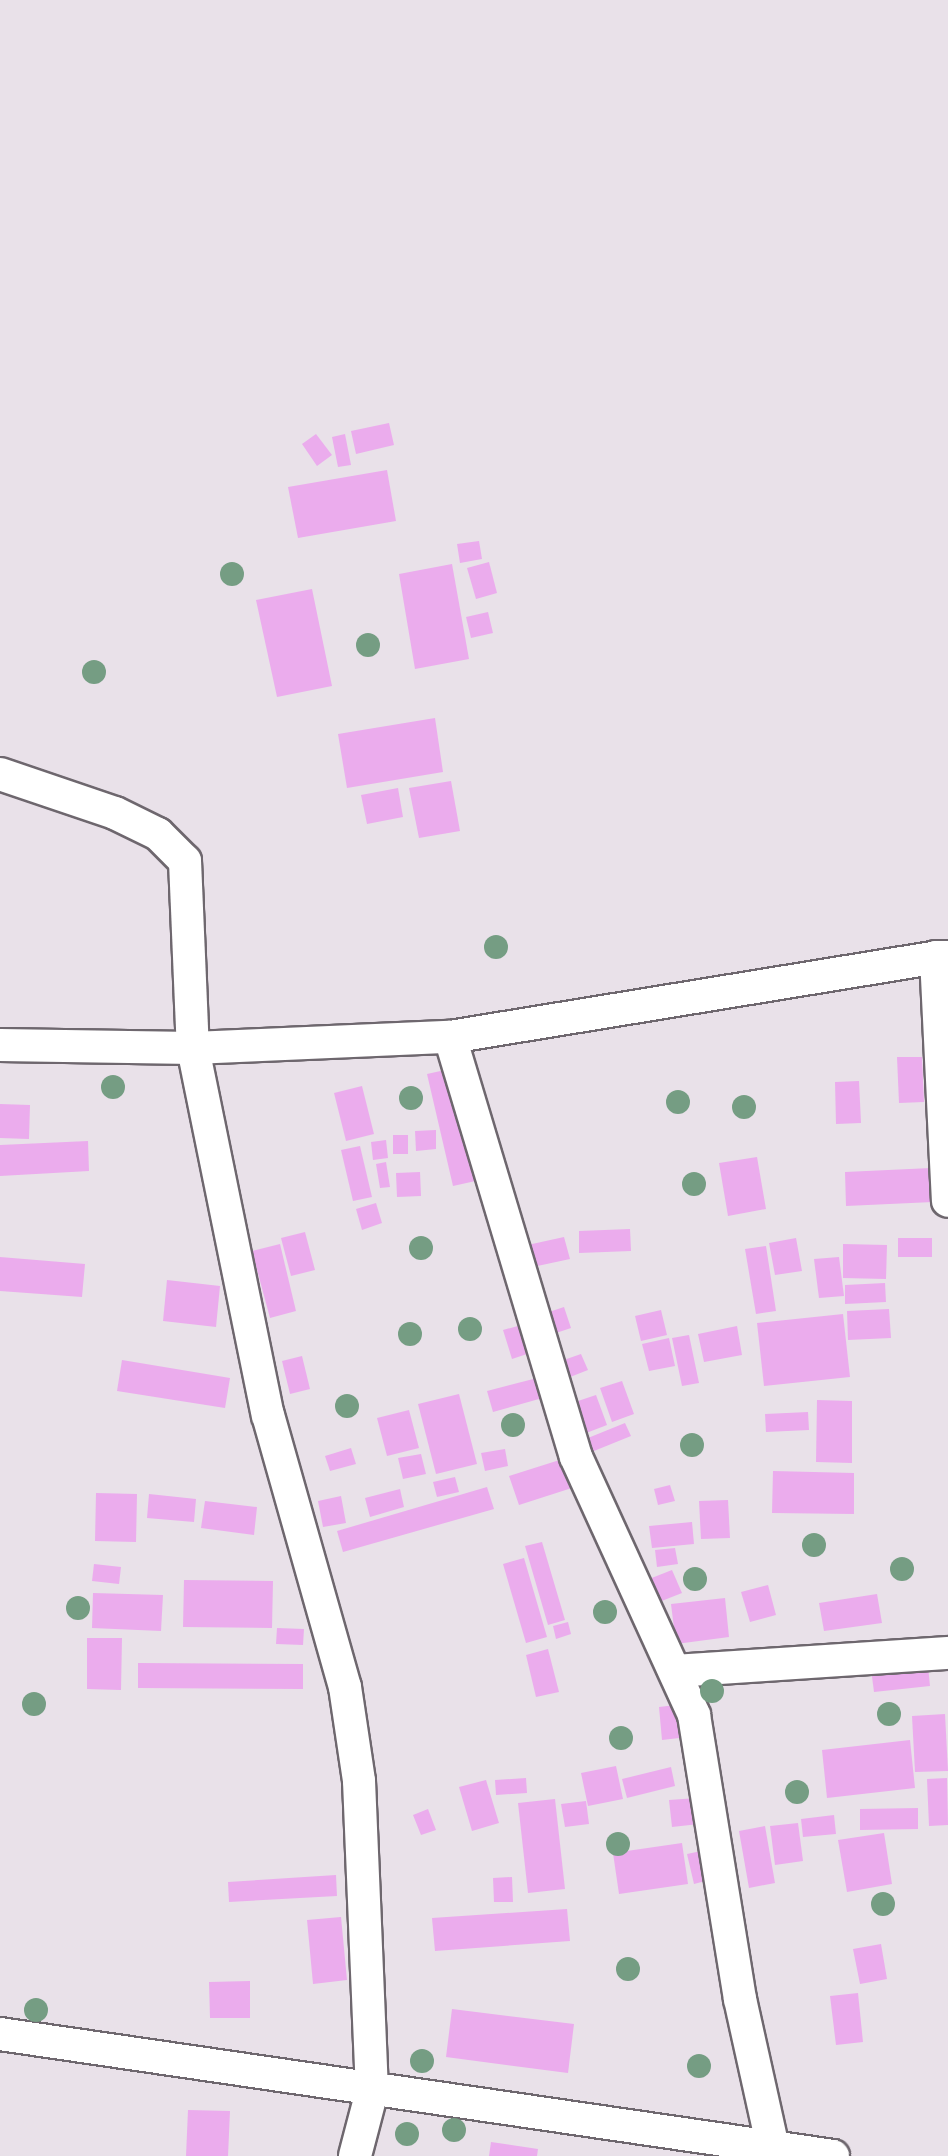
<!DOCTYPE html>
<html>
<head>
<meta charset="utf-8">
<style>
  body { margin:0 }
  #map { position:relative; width:948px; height:2156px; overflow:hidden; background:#e9e1e9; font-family:Signika,sans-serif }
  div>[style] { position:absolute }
  .building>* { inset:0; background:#ebaced }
  .roads { filter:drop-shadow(2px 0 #6e676e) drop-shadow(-2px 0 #6e676e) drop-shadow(0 2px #6e676e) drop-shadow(0 -2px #6e676e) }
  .street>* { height:32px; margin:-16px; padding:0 16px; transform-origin:16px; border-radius:16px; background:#fff }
  .trees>* { width:24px; height:24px; margin:-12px; border-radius:50%; background:#759d83 }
  span { translate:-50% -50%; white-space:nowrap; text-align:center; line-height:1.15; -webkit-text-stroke:6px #e9e1e9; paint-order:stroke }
</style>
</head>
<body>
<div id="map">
  <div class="building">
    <i style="clip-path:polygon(389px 423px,394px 445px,356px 454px,351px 431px)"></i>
    <i style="clip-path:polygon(316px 434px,332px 455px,317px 466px,302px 444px)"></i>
    <i style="clip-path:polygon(345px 434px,351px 465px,338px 467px,332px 437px)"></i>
    <i style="clip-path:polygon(387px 470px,396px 521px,298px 538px,288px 487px)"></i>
    <i style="clip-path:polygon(479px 541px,482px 559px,460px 563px,457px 544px)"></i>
    <i style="clip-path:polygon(489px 562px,497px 593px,476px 599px,467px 568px)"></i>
    <i style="clip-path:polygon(452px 564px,469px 659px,415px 669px,399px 574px)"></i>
    <i style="clip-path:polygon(312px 589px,332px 686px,277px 697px,256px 600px)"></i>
    <i style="clip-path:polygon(488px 612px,493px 633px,471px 638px,466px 617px)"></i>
    <i style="clip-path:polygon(435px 718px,443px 772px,347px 788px,338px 734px)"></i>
    <i style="clip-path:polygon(451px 781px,460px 831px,419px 838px,409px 788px)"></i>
    <i style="clip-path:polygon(398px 788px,403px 817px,367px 824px,361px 795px)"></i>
    <i style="clip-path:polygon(897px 1057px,922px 1057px,924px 1102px,899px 1103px)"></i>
    <i style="clip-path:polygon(454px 1068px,480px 1180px,453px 1186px,427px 1074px)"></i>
    <i style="clip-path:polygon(859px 1081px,861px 1123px,836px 1124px,835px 1082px)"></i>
    <i style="clip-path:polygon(362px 1086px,374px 1134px,346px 1141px,334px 1093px)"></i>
    <i style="clip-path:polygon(0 1104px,30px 1105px,29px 1139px,0 1138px)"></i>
    <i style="clip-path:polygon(436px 1130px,436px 1149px,416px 1151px,415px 1131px)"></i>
    <i style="clip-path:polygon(393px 1135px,408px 1135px,408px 1154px,393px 1154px)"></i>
    <i style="clip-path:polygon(386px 1140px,388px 1158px,373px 1160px,371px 1142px)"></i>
    <i style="clip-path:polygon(88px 1141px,89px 1171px,0 1176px,0 1145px)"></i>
    <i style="clip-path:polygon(360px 1146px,372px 1197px,353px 1201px,341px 1150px)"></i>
    <i style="clip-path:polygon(757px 1157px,766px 1209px,728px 1216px,719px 1163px)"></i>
    <i style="clip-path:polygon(386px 1162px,390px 1187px,380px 1188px,376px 1164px)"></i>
    <i style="clip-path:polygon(931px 1168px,933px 1202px,846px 1206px,845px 1172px)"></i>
    <i style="clip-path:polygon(420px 1172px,421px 1196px,397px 1197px,396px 1173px)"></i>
    <i style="clip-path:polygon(376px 1203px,382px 1223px,362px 1230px,356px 1209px)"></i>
    <i style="clip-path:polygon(630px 1229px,631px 1251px,579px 1253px,579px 1231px)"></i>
    <i style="clip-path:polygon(305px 1232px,315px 1270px,291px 1276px,281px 1238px)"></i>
    <i style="clip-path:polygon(564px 1237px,570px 1259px,528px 1268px,523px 1246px)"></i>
    <i style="clip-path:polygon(796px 1238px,802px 1271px,775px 1275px,769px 1243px)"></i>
    <i style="clip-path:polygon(898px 1238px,932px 1238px,932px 1257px,898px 1257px)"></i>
    <i style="clip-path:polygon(280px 1244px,296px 1311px,270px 1318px,252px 1251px)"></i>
    <i style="clip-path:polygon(843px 1244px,887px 1245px,886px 1279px,843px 1278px)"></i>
    <i style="clip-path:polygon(766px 1246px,776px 1311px,756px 1314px,745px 1249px)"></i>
    <i style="clip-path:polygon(0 1257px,85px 1264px,82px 1297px,0 1291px)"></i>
    <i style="clip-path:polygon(839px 1257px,844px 1296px,819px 1298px,814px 1259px)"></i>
    <i style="clip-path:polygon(167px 1280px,220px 1286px,216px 1327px,163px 1321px)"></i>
    <i style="clip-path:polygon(885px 1283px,886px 1302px,845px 1304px,845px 1285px)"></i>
    <i style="clip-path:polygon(564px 1307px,571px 1328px,547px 1336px,540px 1315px)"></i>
    <i style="clip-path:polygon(889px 1309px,891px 1338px,848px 1340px,847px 1311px)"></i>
    <i style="clip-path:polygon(661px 1310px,667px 1335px,641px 1341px,635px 1316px)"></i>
    <i style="clip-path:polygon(843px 1314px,850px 1377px,764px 1386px,757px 1323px)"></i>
    <i style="clip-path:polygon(525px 1324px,533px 1352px,512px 1359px,503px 1330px)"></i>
    <i style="clip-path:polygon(737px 1326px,742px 1355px,704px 1362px,698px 1334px)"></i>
    <i style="clip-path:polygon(689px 1335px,699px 1383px,682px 1386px,672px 1338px)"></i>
    <i style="clip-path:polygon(669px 1338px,675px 1366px,649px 1371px,642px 1344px)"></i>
    <i style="clip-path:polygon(581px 1354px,588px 1370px,565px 1379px,558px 1362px)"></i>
    <i style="clip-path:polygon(302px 1356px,310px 1389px,290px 1394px,282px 1361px)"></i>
    <i style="clip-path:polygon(122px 1360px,230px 1378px,225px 1408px,117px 1391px)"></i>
    <i style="clip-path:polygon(541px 1377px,546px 1397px,493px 1412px,487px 1391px)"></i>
    <i style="clip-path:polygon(622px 1381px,634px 1414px,612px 1422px,600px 1388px)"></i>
    <i style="clip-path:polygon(459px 1394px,477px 1464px,436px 1474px,418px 1404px)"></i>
    <i style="clip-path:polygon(596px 1395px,607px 1425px,581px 1435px,569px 1404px)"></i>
    <i style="clip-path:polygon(817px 1400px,852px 1401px,852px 1463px,816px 1462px)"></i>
    <i style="clip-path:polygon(409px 1410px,419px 1448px,387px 1456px,377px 1418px)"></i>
    <i style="clip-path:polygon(808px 1412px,809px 1430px,766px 1432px,765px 1414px)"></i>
    <i style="clip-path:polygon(625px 1423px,631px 1436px,589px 1453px,583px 1440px)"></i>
    <i style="clip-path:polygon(351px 1448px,356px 1464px,330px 1471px,325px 1456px)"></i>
    <i style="clip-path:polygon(505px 1449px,508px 1466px,485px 1471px,481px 1453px)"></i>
    <i style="clip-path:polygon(421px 1454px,426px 1474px,403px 1479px,398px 1458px)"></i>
    <i style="clip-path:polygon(569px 1457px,578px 1486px,519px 1505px,509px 1476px)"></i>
    <i style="clip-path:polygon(773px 1471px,854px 1473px,854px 1514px,772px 1513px)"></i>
    <i style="clip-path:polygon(455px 1477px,459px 1492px,437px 1497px,433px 1482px)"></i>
    <i style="clip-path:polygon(670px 1485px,675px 1501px,658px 1505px,654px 1489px)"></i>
    <i style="clip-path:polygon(487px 1487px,494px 1509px,343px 1552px,337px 1531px)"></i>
    <i style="clip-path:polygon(400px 1489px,404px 1507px,370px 1517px,365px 1498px)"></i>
    <i style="clip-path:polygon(96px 1493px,137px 1494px,136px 1542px,95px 1541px)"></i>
    <i style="clip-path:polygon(149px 1494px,196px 1499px,194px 1522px,147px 1518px)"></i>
    <i style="clip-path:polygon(341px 1496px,346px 1523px,323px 1527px,318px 1501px)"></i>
    <i style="clip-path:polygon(728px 1500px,730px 1538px,701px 1539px,699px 1501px)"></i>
    <i style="clip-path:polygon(205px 1501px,257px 1507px,254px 1535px,201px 1528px)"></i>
    <i style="clip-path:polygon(692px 1522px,694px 1544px,652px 1548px,649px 1526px)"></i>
    <i style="clip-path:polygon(542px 1542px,565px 1620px,548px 1625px,525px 1546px)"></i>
    <i style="clip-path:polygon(675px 1548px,678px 1564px,657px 1567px,655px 1550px)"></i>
    <i style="clip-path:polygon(524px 1558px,547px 1637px,526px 1643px,503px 1564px)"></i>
    <i style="clip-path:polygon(94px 1564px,121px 1567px,119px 1584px,92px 1581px)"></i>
    <i style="clip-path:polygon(672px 1570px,682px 1593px,654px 1604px,644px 1581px)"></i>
    <i style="clip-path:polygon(184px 1580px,273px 1581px,272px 1628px,183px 1627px)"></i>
    <i style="clip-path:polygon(768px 1585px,776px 1615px,750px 1622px,741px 1592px)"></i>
    <i style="clip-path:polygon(93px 1593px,163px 1595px,161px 1631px,92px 1628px)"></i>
    <i style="clip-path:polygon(877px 1594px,882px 1623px,824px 1631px,819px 1603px)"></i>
    <i style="clip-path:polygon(725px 1598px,729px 1637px,676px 1644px,671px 1604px)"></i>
    <i style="clip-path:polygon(568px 1622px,571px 1634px,556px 1639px,553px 1626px)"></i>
    <i style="clip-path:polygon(277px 1628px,304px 1629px,303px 1645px,276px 1644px)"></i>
    <i style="clip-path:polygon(87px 1638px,122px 1638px,121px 1690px,87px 1689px)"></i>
    <i style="clip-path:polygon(548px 1649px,559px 1692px,536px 1697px,526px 1655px)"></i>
    <i style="clip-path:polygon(927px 1656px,930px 1686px,874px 1692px,870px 1661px)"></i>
    <i style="clip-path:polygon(138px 1663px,303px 1664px,303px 1689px,138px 1688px)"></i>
    <i style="clip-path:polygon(684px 1704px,688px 1737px,662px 1740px,659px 1707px)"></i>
    <i style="clip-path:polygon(945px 1714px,948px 1771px,915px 1772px,912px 1716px)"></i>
    <i style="clip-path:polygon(910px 1740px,915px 1788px,827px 1798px,822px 1750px)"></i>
    <i style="clip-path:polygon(616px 1766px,623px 1799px,588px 1806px,581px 1773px)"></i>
    <i style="clip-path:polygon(671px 1767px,675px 1786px,627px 1798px,622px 1779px)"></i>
    <i style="clip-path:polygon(526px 1778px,527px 1793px,496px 1795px,495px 1780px)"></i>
    <i style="clip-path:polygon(947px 1778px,948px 1825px,929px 1826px,927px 1779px)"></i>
    <i style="clip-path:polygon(486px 1780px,499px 1823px,472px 1831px,459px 1787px)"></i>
    <i style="clip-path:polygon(697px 1798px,699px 1824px,672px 1827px,669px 1800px)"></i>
    <i style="clip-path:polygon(555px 1799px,565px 1889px,528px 1893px,518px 1803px)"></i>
    <i style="clip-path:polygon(586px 1801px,589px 1824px,565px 1827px,561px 1804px)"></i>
    <i style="clip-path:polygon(918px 1808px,918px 1829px,860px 1830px,860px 1809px)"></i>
    <i style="clip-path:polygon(428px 1809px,436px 1830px,421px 1835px,413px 1815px)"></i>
    <i style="clip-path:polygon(834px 1815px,836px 1834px,803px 1837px,801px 1819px)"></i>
    <i style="clip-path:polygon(798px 1823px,803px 1861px,775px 1865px,770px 1826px)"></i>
    <i style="clip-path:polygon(765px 1826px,775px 1883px,749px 1888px,739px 1831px)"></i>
    <i style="clip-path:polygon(884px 1833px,892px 1884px,847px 1892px,838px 1840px)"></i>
    <i style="clip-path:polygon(682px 1843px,688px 1884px,619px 1894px,613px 1853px)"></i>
    <i style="clip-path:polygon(706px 1850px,713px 1879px,694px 1884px,687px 1854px)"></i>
    <i style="clip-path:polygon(336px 1875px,337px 1896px,229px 1902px,228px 1882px)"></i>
    <i style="clip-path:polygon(512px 1877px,513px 1902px,494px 1902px,493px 1878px)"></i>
    <i style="clip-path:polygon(567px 1909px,570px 1941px,435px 1951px,432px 1918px)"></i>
    <i style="clip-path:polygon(341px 1917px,347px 1980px,313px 1984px,307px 1920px)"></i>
    <i style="clip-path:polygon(881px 1944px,887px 1979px,860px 1984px,853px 1949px)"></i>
    <i style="clip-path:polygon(250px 1981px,250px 2018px,210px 2018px,209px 1982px)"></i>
    <i style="clip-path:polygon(858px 1993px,863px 2042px,836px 2045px,830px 1996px)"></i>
    <i style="clip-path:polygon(452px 2009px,574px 2024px,568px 2073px,446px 2057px)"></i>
    <i style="clip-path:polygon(188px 2110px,230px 2111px,228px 2156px,186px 2156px)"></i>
    <i style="clip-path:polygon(491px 2142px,538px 2149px,537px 2156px,489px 2156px)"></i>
  </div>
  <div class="roads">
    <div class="street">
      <i style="left:0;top:774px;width:121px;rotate:18.7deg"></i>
      <i style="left:115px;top:813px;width:48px;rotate:26deg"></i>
      <i style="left:158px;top:834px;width:38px;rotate:45deg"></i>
      <i style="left:185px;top:861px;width:187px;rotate:87.6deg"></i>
      <i style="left:193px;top:1048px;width:375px;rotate:78.5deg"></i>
      <i style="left:268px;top:1415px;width:283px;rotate:74.2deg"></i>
      <i style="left:345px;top:1687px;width:95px;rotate:81.5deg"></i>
      <i style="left:359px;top:1781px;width:310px;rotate:87.6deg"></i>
      <i style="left:372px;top:2091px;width:67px;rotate:104.7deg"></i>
      <i style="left:948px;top:957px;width:12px;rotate:180deg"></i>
      <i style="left:936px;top:957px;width:244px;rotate:87.2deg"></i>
      <i style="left:450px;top:1037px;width:438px;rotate:73.3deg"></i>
      <i style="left:576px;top:1457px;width:284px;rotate:65.4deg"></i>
      <i style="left:694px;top:1715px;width:288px;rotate:80.8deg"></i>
      <i style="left:740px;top:1999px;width:157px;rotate:77.5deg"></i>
      <i style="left:0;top:1045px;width:193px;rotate:0.9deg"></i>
      <i style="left:193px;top:1048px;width:257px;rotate:-2.5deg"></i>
      <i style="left:450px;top:1037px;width:493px;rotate:-9.3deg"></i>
      <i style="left:675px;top:1671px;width:274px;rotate:-3.8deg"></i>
      <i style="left:0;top:2034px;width:842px;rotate:8.33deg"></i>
    </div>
  </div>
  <div class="trees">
    <i style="left:232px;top:574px"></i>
    <i style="left:368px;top:645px"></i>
    <i style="left:94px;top:672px"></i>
    <i style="left:496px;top:947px"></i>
    <i style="left:113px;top:1087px"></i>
    <i style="left:411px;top:1098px"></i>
    <i style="left:678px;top:1102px"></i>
    <i style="left:744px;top:1107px"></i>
    <i style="left:694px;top:1184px"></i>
    <i style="left:421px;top:1248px"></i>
    <i style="left:470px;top:1329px"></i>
    <i style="left:410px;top:1334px"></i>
    <i style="left:347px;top:1406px"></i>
    <i style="left:513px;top:1425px"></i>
    <i style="left:692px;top:1445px"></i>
    <i style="left:814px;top:1545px"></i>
    <i style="left:902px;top:1569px"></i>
    <i style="left:695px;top:1579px"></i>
    <i style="left:78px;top:1608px"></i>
    <i style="left:605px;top:1612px"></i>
    <i style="left:712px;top:1691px"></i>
    <i style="left:34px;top:1704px"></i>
    <i style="left:889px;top:1714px"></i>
    <i style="left:621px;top:1738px"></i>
    <i style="left:797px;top:1792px"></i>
    <i style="left:618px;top:1844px"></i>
    <i style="left:883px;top:1904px"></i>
    <i style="left:628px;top:1969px"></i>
    <i style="left:36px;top:2010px"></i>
    <i style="left:422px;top:2061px"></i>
    <i style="left:699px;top:2066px"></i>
    <i style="left:454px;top:2130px"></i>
    <i style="left:407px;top:2134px"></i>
  </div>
</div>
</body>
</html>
